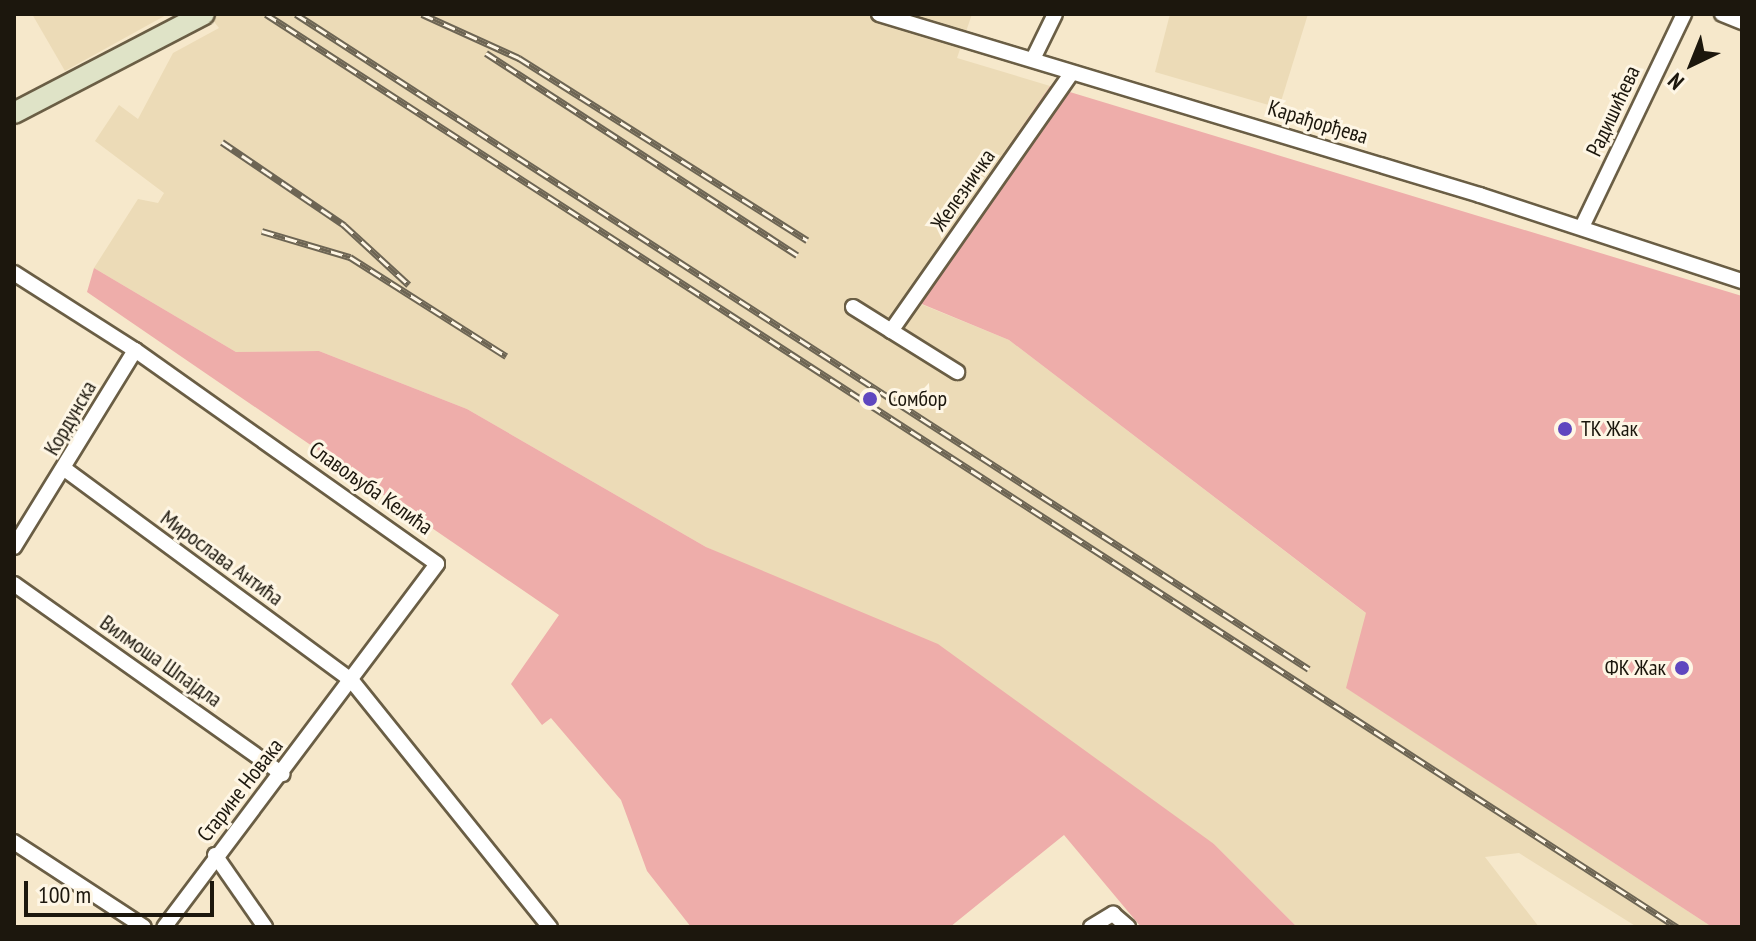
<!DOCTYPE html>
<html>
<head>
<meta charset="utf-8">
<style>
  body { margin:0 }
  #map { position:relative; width:1756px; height:941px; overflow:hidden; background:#f6e8cb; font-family:"PT Sans Narrow",sans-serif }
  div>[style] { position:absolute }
  .built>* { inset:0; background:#ecdbb7 }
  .green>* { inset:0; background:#eeadaa }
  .roads { filter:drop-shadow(2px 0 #6a5e45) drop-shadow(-2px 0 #6a5e45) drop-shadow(0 2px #6a5e45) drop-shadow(0 -2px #6a5e45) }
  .minor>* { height:14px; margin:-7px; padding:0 7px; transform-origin:7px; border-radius:7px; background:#fff }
  .secondary>* { height:20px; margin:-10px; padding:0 10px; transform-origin:10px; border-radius:10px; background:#dfe3c7 }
  .rail>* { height:7px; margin-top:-3.5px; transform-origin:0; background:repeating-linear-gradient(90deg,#fef6e5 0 12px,#6d6554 0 24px); box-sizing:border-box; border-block:2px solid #6d6554 }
  .dots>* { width:22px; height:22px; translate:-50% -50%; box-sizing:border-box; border:4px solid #fef6e5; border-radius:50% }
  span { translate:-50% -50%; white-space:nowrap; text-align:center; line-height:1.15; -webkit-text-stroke:6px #fef6e5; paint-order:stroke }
  .street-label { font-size:22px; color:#1c170d }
  .poi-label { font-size:22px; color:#1c170d }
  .left { translate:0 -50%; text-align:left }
  .right { translate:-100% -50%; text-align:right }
  .frame { position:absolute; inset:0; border:16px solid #1c170d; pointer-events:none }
  .north { position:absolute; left:1652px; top:24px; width:80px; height:80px; -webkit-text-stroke:6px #fef6e5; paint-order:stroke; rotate:223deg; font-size:22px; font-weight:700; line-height:32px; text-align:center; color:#1c170d }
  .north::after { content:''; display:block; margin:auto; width:28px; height:36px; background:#1c170d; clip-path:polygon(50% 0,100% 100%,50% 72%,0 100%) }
  .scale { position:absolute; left:24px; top:881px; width:190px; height:36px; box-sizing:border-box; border:4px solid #1c170d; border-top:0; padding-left:10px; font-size:24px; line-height:28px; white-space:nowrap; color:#1c170d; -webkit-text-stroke:6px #fef6e5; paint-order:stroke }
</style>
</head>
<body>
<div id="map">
  <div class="built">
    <i style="clip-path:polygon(32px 14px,168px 14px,65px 71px)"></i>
    <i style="clip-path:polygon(208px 14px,972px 14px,957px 58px,1050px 86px,906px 298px,1009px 340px,1367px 614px,1347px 688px,1712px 927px,1637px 927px,1519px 853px,1485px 857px,1539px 927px,1297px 927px,1214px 844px,797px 589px,706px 547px,467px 409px,319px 351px,236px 352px,94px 268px,138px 199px,158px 203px,164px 193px,95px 141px,119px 105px,138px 119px,173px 53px,219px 28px)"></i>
    <i style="clip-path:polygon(1170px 14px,1308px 14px,1279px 108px,1155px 72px)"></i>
  </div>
  <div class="green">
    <i style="clip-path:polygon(1050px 86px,1742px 296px,1742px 927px,1712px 927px,1346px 688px,1366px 613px,1009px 340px,905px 297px)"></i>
    <i style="clip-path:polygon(94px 268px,236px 352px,319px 351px,467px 409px,706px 547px,938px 644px,1214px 844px,1297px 927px,1141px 927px,1064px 835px,950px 927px,691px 927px,647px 871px,621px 800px,551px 718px,542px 725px,511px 684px,559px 615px,87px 292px)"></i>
  </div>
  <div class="roads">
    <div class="minor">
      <i style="left:879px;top:14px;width:628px;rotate:16.76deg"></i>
      <i style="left:1480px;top:195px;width:276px;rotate:18.2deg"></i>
      <i style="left:1722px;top:14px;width:22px;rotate:22deg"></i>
      <i style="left:1033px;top:59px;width:50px;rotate:-63.9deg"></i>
      <i style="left:1582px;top:227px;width:236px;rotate:-64.4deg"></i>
      <i style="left:14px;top:273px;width:143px;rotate:32.5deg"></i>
      <i style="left:135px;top:350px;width:370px;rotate:35.3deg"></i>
      <i style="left:437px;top:564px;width:454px;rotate:126.9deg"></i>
      <i style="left:853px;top:307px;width:123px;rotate:32deg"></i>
      <i style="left:891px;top:331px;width:314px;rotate:-55deg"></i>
      <i style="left:66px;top:470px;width:355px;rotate:36.4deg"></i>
      <i style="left:352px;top:681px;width:316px;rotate:51.2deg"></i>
      <i style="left:14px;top:547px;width:231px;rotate:-58.4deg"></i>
      <i style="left:14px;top:584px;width:329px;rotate:35.3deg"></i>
      <i style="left:14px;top:842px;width:155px;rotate:33.2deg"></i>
      <i style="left:215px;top:855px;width:88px;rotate:55.2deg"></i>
      <i style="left:1091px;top:927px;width:26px;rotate:-31deg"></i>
      <i style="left:1113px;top:914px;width:20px;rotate:41deg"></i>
    </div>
    <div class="secondary">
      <i style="left:14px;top:113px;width:214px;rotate:-27.5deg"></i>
    </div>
  </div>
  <div class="rail">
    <i style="left:266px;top:14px;width:1681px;rotate:32.91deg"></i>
    <i style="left:296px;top:14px;width:1206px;rotate:32.89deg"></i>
    <i style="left:422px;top:14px;width:107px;rotate:24.4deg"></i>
    <i style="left:519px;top:58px;width:341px;rotate:32.3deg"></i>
    <i style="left:486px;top:53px;width:371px;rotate:33deg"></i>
    <i style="left:222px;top:142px;width:148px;rotate:34.2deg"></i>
    <i style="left:344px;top:225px;width:88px;rotate:42.7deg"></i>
    <i style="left:262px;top:231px;width:92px;rotate:16.5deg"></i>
    <i style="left:350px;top:257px;width:185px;rotate:32.4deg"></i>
  </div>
  <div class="dots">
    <i style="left:870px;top:399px;background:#5f47bf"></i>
    <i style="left:1565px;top:429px;background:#5f47bf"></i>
    <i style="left:1682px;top:668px;background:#5f47bf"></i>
  </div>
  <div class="street-label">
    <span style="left:1613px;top:111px;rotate:-65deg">Радишићева</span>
    <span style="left:1318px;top:122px;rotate:17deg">Карађорђева</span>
    <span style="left:963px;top:190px;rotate:-55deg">Железничка</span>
    <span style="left:70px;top:418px;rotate:-60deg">Кордунска</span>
    <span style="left:371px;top:488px;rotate:35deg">Славољуба Келића</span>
    <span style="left:222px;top:558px;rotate:36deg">Мирослава Антића</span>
    <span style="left:161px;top:661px;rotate:35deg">Вилмоша Шпајдла</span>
    <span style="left:240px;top:790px;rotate:-52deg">Старине Новака</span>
  </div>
  <div class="poi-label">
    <span class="left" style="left:888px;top:399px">Сомбор</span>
    <span class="left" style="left:1581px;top:429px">ТК Жак</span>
    <span class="right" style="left:1666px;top:668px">ФК Жак</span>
  </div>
  <div class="frame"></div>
  <div class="north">N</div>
  <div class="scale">100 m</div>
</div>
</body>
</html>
